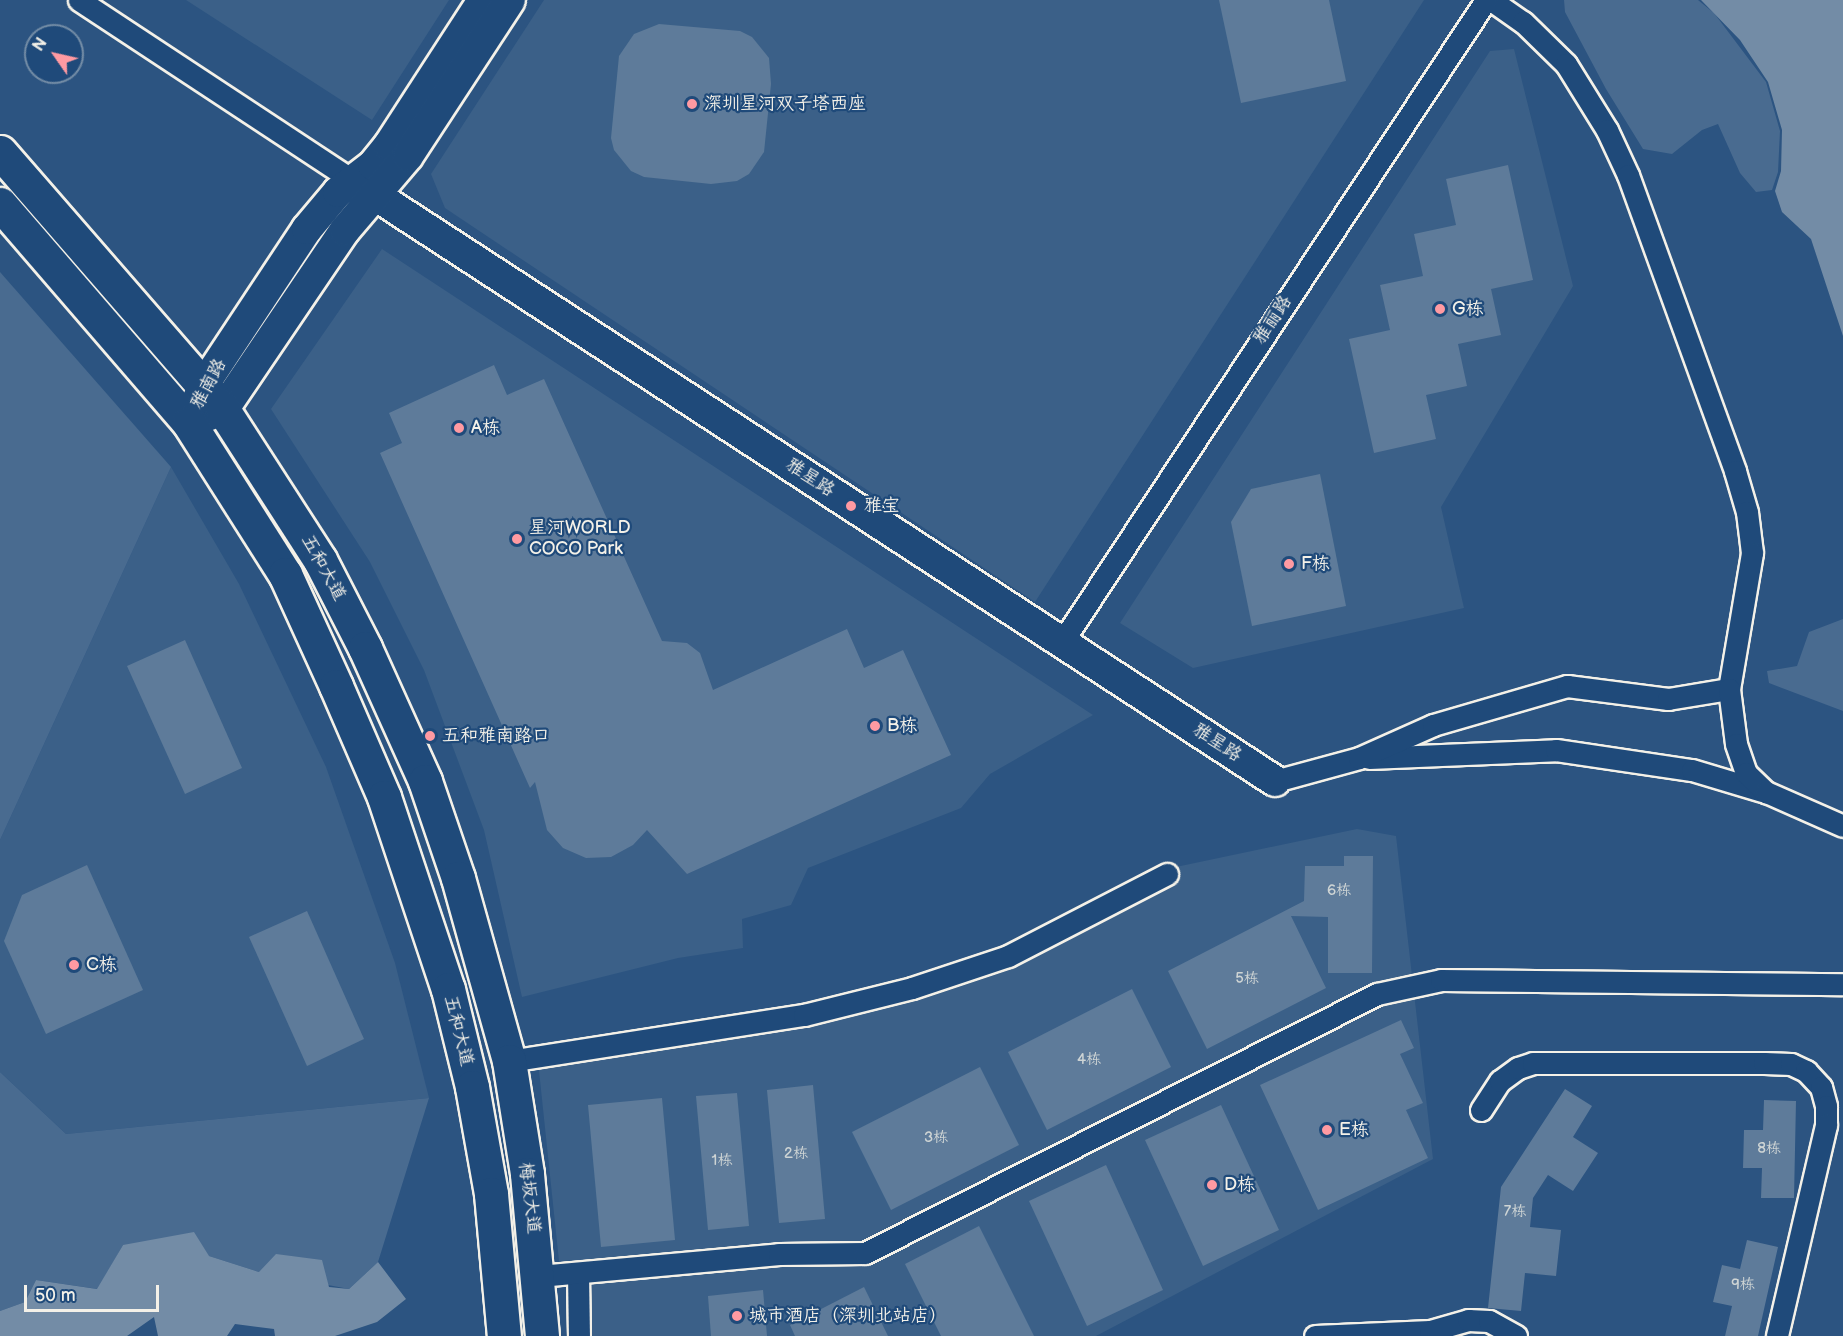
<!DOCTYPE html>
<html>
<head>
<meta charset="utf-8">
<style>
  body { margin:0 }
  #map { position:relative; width:1843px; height:1336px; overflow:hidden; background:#2c5481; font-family:"Balsamiq Sans","LXGW WenKai TC",sans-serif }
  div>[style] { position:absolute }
  .built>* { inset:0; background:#3b6088 }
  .green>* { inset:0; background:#496b90 }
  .water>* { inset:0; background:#738ca6 }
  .building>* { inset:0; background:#5e7b9a }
  .roads { filter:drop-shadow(2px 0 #f4f1e8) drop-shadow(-2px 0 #f4f1e8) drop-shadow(0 2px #f4f1e8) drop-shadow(0 -2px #f4f1e8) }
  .street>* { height:21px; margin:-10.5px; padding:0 10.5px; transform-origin:10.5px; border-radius:10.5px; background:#1f4a7a }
  .secondary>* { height:30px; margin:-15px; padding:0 15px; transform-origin:15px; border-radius:15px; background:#1f4a7a }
  .primary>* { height:33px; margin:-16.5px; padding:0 16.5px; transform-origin:16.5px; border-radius:16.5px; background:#1f4a7a }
  .dots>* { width:16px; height:16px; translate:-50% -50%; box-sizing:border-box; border:3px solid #1f4a7a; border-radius:50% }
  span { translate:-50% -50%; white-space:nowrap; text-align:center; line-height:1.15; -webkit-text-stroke:4.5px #1f4a7a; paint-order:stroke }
  .number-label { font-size:15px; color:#ced4d4 }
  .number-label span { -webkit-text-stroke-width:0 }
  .poi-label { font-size:18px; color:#f4f1e8 }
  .left { translate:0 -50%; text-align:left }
  .street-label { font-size:18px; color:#f4f1e8 }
  .north { position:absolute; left:24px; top:24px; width:60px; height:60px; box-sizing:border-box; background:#1f4a7a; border:2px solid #748da6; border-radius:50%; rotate:304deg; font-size:16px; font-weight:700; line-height:24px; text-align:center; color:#f4f1e8 }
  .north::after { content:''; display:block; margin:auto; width:21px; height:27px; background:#ff9aa2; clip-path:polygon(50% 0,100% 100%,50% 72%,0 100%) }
  .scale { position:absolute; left:24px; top:1285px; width:135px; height:27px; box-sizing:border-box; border:3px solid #f4f1e8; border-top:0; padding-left:8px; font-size:18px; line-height:21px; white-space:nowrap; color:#f4f1e8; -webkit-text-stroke:4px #1f4a7a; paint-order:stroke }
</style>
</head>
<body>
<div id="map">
  <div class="built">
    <i style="clip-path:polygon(186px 0,449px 0,372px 120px)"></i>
    <i style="clip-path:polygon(544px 0,1424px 0,1035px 602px,445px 208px,431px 174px)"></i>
    <i style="clip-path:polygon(1514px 49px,1573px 286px,1441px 507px,1464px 608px,1193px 668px,1120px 623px,1490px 51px)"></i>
    <i style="clip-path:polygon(382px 249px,1093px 715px,990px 774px,961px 808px,808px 868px,791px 905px,742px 919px,743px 948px,678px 958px,522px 997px,484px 830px,424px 670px,370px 562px,271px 409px)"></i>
    <i style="clip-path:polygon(171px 467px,239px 584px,326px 767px,395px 963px,429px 1098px,66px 1134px,0 1072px,0 840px)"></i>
    <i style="clip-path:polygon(1357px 829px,1396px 836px,1433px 1159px,1096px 1336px,587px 1336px,583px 1260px,559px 1261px,538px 1061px,965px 977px,1138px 875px)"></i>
  </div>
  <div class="green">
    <i style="clip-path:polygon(1564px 0,1698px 0,1714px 13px,1766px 82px,1780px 131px,1778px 172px,1772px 190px,1756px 192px,1740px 173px,1718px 124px,1702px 130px,1672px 154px,1643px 149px,1606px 89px,1565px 12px)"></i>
    <i style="clip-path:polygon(0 272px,171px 467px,0 840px)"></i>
    <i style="clip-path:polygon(1843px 619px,1843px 711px,1769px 683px,1767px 671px,1797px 666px,1809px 632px)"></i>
    <i style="clip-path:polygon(0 1072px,66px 1134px,429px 1098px,378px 1262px,349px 1289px,259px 1272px,209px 1256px,123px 1245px,98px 1289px,36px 1280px,25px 1302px,0 1311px)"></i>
  </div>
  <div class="water">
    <i style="clip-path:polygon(1701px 0,1843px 0,1843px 336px,1811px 239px,1782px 212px,1775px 191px,1781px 171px,1782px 130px,1768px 82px,1740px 40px)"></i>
    <i style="clip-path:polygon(194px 1232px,209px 1256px,259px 1272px,276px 1254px,322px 1260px,329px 1287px,349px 1289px,378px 1262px,406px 1299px,377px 1322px,335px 1336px,275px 1336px,274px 1329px,235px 1324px,227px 1336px,158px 1336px,154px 1317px,127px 1336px,0 1336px,0 1311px,25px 1302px,36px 1280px,97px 1289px,123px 1245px)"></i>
  </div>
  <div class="building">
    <i style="clip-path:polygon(1219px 0,1329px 0,1346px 81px,1241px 103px)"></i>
    <i style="clip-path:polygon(659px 24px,740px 31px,752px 37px,769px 58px,771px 84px,764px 152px,749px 174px,737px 181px,711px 184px,644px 177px,631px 171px,614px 150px,611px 138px,619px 56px,634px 34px)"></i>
    <i style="clip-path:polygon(1508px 165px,1533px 280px,1491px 289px,1501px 335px,1458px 344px,1467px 386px,1426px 395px,1436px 439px,1374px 453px,1349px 339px,1390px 330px,1380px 285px,1423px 276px,1414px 234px,1456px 225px,1446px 179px)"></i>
    <i style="clip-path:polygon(494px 365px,507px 395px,544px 379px,662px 641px,687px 643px,700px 653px,713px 690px,847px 629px,864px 668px,903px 650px,951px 755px,687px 874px,647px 830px,633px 845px,611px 857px,586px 858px,563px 848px,547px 830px,535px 782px,530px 788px,380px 453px,402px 443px,389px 413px)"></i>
    <i style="clip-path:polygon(1320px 474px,1346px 606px,1252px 626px,1231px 522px,1251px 489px)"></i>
    <i style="clip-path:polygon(185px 640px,242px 768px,185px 794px,127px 666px)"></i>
    <i style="clip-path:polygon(1344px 856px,1373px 856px,1372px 973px,1328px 973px,1328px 917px,1291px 916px,1326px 988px,1207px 1049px,1168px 971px,1304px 901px,1305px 866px,1344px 866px)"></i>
    <i style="clip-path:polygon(87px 865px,143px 990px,46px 1034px,4px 941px,22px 895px)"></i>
    <i style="clip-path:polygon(307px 911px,364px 1039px,307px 1066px,249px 937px)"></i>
    <i style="clip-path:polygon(1132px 989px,1171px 1067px,1047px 1130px,1008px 1052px)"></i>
    <i style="clip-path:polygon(1401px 1020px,1414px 1048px,1400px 1054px,1423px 1103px,1406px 1110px,1428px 1158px,1318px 1210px,1260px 1085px)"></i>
    <i style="clip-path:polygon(980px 1067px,1019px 1145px,891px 1210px,852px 1132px)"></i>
    <i style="clip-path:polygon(813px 1085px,825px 1219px,779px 1223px,767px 1090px)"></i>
    <i style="clip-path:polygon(1565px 1089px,1592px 1106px,1573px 1137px,1598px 1153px,1573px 1191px,1548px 1175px,1533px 1198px,1530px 1227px,1561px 1230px,1556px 1276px,1525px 1273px,1521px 1311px,1488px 1308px,1501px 1187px)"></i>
    <i style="clip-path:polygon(737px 1093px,749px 1226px,708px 1230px,696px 1096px)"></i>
    <i style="clip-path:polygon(662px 1098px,675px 1240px,601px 1247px,588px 1105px)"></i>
    <i style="clip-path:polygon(1764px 1100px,1796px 1101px,1794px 1198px,1761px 1198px,1762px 1168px,1743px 1168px,1744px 1130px,1763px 1130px)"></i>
    <i style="clip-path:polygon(1221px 1105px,1279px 1230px,1203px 1266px,1145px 1140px)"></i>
    <i style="clip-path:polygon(1106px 1165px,1163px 1290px,1087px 1326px,1029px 1201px)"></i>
    <i style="clip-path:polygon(979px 1226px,1034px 1336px,941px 1336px,905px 1264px)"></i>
    <i style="clip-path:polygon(1747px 1240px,1778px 1247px,1758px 1336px,1725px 1336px,1732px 1306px,1713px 1302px,1722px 1265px,1740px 1269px)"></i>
    <i style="clip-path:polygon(864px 1287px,888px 1336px,795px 1336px,790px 1325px)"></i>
    <i style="clip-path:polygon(763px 1290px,767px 1336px,711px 1336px,708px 1296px)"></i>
  </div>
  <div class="roads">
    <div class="street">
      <i style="left:79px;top:0;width:328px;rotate:33.4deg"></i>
      <i style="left:1491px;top:0;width:39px;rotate:35deg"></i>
      <i style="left:1523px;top:22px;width:60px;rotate:44.3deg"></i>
      <i style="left:1566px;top:64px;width:78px;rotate:58.2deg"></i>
      <i style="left:1607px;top:130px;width:50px;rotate:65deg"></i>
      <i style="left:1628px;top:175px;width:315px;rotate:70.1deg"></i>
      <i style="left:1735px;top:471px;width:43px;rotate:73.7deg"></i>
      <i style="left:1747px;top:512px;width:41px;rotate:83deg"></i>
      <i style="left:1752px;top:553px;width:138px;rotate:99.6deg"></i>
      <i style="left:1062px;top:642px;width:769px;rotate:-56.56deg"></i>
      <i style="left:1369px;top:758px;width:187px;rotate:-2.4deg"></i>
      <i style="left:1556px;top:750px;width:137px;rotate:8.4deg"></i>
      <i style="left:1692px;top:770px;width:73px;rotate:16.7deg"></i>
      <i style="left:1275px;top:781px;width:87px;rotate:-15.3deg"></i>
      <i style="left:1359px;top:758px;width:81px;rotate:-24deg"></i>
      <i style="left:1433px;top:725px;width:140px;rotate:-16.2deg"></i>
      <i style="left:1567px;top:686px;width:102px;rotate:7.3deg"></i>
      <i style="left:1668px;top:699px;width:62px;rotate:-9.3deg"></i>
      <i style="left:1729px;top:689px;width:55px;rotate:82.7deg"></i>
      <i style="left:1736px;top:744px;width:31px;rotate:71deg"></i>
      <i style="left:1746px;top:773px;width:28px;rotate:44deg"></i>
      <i style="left:1766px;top:792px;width:84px;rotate:23.8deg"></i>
      <i style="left:509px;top:1061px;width:299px;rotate:-8.9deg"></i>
      <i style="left:804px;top:1015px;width:111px;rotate:-14deg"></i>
      <i style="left:912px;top:988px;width:101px;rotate:-18.4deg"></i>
      <i style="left:1008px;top:956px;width:179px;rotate:-27.3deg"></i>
      <i style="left:1481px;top:1110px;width:35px;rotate:-57deg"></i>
      <i style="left:1500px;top:1081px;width:22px;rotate:-36deg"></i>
      <i style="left:1518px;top:1068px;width:16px;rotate:-18deg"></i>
      <i style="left:1533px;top:1063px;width:231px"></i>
      <i style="left:1764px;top:1063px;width:27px;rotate:2deg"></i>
      <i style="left:1791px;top:1064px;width:17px;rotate:25deg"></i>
      <i style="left:1806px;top:1071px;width:22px;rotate:47deg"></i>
      <i style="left:1821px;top:1087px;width:20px;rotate:75deg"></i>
      <i style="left:1826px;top:1106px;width:19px;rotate:90deg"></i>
      <i style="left:1826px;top:1125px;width:217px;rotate:103.1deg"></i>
      <i style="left:578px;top:1274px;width:62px;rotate:89.1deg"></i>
      <i style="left:539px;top:1276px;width:241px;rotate:-5.2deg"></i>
      <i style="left:779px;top:1254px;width:86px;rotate:-0.7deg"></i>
      <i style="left:865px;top:1253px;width:574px;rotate:-26.83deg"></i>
      <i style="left:1377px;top:994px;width:66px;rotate:-12.3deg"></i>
      <i style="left:1441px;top:980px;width:402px;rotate:0.6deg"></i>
      <i style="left:1315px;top:1336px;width:115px;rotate:-2.5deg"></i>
      <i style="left:1430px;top:1331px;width:40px;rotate:-16deg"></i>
      <i style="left:1468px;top:1320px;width:21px;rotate:3deg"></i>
      <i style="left:1489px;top:1321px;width:31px;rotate:29deg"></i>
    </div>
    <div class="secondary">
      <i style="left:375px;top:195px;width:1074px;rotate:33.07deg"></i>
      <i style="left:195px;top:406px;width:22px;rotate:-68deg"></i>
      <i style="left:203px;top:386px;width:188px;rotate:-56.5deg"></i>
      <i style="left:307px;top:229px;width:48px;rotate:-50deg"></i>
      <i style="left:338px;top:192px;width:44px;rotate:-37.6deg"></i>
      <i style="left:373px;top:165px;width:26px;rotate:-51deg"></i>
      <i style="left:389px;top:145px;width:173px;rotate:-57deg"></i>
      <i style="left:189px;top:423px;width:36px;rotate:-21deg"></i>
      <i style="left:223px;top:410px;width:217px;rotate:-55.9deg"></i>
      <i style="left:345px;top:230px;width:97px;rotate:-49.6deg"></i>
      <i style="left:408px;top:156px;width:186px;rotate:-56.8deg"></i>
    </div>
    <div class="primary">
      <i style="left:0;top:152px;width:335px;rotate:49deg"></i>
      <i style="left:220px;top:405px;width:184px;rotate:57.2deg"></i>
      <i style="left:320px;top:560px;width:99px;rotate:62.9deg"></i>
      <i style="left:365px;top:648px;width:146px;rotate:65.7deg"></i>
      <i style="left:425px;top:781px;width:102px;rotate:71.2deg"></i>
      <i style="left:458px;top:878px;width:190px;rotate:74.4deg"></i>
      <i style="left:509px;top:1061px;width:114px;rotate:80.9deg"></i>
      <i style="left:527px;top:1174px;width:163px;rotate:84.7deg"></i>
      <i style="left:0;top:204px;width:289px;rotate:49.2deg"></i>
      <i style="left:189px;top:423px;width:179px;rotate:57.6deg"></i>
      <i style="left:285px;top:574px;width:123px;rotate:65.5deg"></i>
      <i style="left:336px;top:686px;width:121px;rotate:66.6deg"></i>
      <i style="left:384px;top:797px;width:202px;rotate:71.6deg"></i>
      <i style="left:448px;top:989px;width:101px;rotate:76.2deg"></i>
      <i style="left:472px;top:1087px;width:109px;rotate:79.9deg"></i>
      <i style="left:491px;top:1194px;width:143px;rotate:84.8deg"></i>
    </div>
  </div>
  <div class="dots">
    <i style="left:692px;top:104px;background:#ff9aa2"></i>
    <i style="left:1440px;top:309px;background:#ff9aa2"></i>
    <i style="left:459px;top:428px;background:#ff9aa2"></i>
    <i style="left:851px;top:506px;background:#ff9aa2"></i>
    <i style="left:517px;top:539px;background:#ff9aa2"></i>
    <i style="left:1289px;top:564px;background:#ff9aa2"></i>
    <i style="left:875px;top:726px;background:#ff9aa2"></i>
    <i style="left:430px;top:736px;background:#ff9aa2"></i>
    <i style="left:74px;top:965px;background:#ff9aa2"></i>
    <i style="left:1327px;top:1130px;background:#ff9aa2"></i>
    <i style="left:1212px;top:1185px;background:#ff9aa2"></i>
    <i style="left:737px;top:1316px;background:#ff9aa2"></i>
  </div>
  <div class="number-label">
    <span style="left:1339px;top:891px">6栋</span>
    <span style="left:1247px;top:979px">5栋</span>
    <span style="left:1089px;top:1060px">4栋</span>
    <span style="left:936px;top:1138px">3栋</span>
    <span style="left:1769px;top:1149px">8栋</span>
    <span style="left:796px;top:1154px">2栋</span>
    <span style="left:722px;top:1161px">1栋</span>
    <span style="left:1515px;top:1212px">7栋</span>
    <span style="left:1743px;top:1285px">9栋</span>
  </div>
  <div class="poi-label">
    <span class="left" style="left:704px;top:104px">深圳星河双子塔西座</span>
    <span class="left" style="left:1452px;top:309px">G栋</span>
    <span class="left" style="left:471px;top:428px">A栋</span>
    <span class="left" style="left:864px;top:506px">雅宝</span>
    <span class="left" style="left:529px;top:539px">星河WORLD<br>COCO Park</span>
    <span class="left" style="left:1301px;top:564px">F栋</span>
    <span class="left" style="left:887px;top:726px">B栋</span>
    <span class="left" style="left:442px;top:736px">五和雅南路口</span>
    <span class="left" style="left:86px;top:965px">C栋</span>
    <span class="left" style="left:1339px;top:1130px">E栋</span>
    <span class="left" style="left:1224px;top:1185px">D栋</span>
    <span class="left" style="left:749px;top:1316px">城市酒店（深圳北站店）</span>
  </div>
  <div class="street-label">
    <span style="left:1273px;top:320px;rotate:-57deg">雅丽路</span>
    <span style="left:209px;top:384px;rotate:-62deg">雅南路</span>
    <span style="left:810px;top:478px;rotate:33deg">雅星路</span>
    <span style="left:323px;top:568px;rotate:61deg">五和大道</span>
    <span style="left:1217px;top:743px;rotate:33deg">雅星路</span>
    <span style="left:458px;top:1031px;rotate:76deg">五和大道</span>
    <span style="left:529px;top:1198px;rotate:83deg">梅坂大道</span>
  </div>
  <div class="north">N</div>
  <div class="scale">50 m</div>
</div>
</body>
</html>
